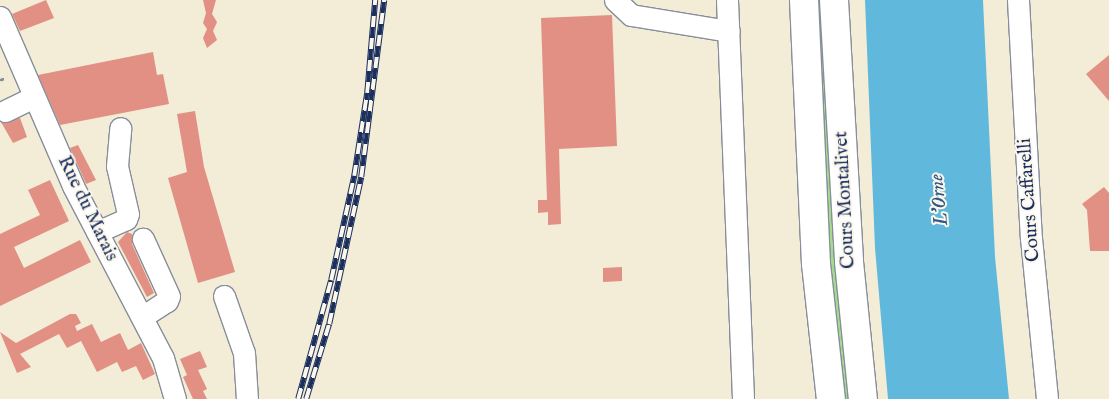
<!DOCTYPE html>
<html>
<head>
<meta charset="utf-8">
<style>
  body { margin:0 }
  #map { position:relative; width:1109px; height:399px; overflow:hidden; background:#f3ecd6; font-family:"IM FELL English",serif }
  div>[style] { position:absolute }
  .green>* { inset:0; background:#a2db8d }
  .water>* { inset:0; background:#60b9dd }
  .building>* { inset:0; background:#e19083 }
  .path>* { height:2.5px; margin-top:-1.25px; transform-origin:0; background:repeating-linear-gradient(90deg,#878e9a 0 4px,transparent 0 8px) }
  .roads { filter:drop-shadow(1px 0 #878e9a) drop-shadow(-1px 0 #878e9a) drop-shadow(0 1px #878e9a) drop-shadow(0 -1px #878e9a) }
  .minor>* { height:21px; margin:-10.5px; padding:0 10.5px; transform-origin:10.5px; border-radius:10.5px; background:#fff }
  .major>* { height:28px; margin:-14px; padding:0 14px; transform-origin:14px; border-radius:14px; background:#fff }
  .rail>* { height:5.5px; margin-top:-2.75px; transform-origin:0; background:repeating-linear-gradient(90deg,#fbf7ec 0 11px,#1b2f5e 0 22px); box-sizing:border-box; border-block:1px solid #1b2f5e }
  span { translate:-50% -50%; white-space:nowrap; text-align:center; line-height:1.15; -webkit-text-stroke:4px #fbf7ec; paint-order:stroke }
  .street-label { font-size:19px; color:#1b2f5e }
  .water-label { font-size:20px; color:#305884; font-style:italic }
</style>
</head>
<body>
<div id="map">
  <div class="green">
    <i style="clip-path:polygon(812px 0,827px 0,855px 399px,840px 399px,837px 372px)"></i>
  </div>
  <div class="water">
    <i style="clip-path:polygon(865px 0,983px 0,995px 257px,1009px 399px,888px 399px,875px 248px)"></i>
  </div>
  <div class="building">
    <i style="clip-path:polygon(46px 0,54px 18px,20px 31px,12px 14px)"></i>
    <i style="clip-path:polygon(203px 0,216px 0,212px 14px,217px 22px,213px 31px,217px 40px,207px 48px,203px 38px,207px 29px,203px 23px,206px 13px)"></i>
    <i style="clip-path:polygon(612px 15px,617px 146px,559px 149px,561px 224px,548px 225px,548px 212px,538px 213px,538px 200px,547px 200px,541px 18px)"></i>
    <i style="clip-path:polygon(153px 52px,157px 75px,163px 74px,169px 104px,60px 125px,38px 75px)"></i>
    <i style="clip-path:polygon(1109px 55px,1109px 101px,1086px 74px)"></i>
    <i style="clip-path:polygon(195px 111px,204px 167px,235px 272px,198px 283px,168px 178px,187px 172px,177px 114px)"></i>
    <i style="clip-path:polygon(20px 118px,27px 137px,13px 143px,1px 122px)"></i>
    <i style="clip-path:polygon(78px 145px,96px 180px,86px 184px,70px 148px)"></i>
    <i style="clip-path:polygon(50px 180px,69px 221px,14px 247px,24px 268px,80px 240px,91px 262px,0 306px,0 234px,40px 215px,28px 190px)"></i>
    <i style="clip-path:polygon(1104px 187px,1109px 193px,1109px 251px,1090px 251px,1087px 210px,1082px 204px)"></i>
    <i style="clip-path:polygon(127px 232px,132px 234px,132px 244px,154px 293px,147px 297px,118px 242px)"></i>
    <i style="clip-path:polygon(622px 267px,622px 281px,603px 282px,603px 268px)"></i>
    <i style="clip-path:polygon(70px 314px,76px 314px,81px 323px,75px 326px,77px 331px,92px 324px,101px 342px,120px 333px,128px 350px,141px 343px,155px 374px,143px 380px,136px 366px,122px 372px,117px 362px,97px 372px,81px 341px,67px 348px,59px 334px,20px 354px,31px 367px,17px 373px,0 332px,16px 343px)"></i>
    <i style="clip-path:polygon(200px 351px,207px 367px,198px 370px,207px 389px,203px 391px,207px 399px,193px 399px,183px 377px,187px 375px,180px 359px)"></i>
  </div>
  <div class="path">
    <i style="left:0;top:80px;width:8px;rotate:-23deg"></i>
  </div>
  <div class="roads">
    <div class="minor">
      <i style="left:615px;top:0;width:22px;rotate:43deg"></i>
      <i style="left:631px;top:15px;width:99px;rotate:9.3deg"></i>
      <i style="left:727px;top:0;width:399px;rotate:87.7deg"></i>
      <i style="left:1018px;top:0;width:238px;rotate:86.9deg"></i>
      <i style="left:1031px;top:238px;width:162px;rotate:84.3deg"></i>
      <i style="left:0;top:17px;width:184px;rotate:66.6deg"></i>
      <i style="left:73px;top:186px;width:194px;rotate:62.4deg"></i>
      <i style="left:163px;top:358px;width:43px;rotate:73.7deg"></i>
      <i style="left:5px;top:111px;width:32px;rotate:-26deg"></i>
      <i style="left:97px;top:232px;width:32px;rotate:-24deg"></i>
      <i style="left:126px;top:219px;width:5px;rotate:-68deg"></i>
      <i style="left:128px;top:214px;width:49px;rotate:-102.9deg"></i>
      <i style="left:117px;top:166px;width:38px;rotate:-85deg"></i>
      <i style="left:224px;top:296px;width:60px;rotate:70.7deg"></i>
      <i style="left:244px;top:353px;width:46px;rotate:86.3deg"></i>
      <i style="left:142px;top:317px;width:30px;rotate:-33deg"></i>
      <i style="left:167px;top:301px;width:5px;rotate:-68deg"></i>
      <i style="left:169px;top:296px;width:63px;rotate:-114.5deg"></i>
    </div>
    <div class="major">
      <i style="left:804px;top:0;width:264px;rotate:87.4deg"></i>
      <i style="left:816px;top:264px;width:136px;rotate:83.7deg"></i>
      <i style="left:834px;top:0;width:262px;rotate:86.7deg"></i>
      <i style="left:849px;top:262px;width:138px;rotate:84.2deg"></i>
    </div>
  </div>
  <div class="rail">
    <i style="left:298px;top:399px;width:123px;rotate:-74.5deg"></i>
    <i style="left:331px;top:280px;width:107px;rotate:-77.5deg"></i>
    <i style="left:354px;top:176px;width:84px;rotate:-81.1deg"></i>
    <i style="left:367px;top:93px;width:93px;rotate:-85.1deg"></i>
    <i style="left:306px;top:399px;width:78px;rotate:-73deg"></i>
    <i style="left:329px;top:324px;width:150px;rotate:-77.7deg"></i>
    <i style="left:361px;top:177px;width:178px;rotate:-82.6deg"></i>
  </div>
  <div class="street-label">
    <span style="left:846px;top:200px;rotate:-93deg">Cours Montalivet</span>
    <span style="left:1030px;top:200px;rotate:-94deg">Cours Caffarelli</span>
    <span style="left:87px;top:209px;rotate:64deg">Rue du Marais</span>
  </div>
  <div class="water-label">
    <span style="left:939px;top:200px;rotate:-96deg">L'Orne</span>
  </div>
</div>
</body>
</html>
